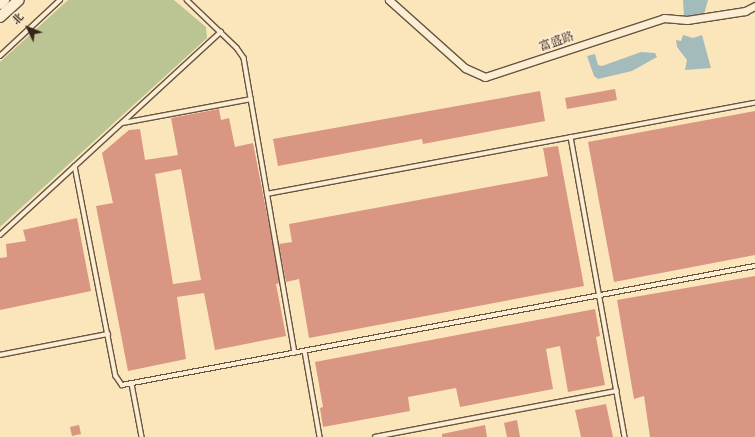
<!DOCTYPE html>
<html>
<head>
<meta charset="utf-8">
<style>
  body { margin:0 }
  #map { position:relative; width:755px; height:437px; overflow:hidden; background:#fbe5bb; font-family:Vollkorn,"Noto Serif SC",serif }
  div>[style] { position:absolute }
  .green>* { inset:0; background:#bbc593 }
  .water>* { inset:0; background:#a3bcbb }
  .building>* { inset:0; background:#d99682 }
  .roads { filter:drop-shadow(1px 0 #695442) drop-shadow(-1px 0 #695442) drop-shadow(0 1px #695442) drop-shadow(0 -1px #695442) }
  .service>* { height:3.5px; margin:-1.75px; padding:0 1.75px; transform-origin:1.75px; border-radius:1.75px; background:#fceed3 }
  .minor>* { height:7px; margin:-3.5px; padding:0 3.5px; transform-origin:3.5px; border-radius:3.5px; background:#fceed3 }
  .secondary>* { height:10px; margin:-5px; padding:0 5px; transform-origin:5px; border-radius:5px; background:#fceed3 }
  span { translate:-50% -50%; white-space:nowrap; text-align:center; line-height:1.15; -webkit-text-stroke:3.5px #fceed3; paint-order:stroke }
  .street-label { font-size:12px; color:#382419 }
  .north { position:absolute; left:8px; top:8px; width:40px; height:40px; -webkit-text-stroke:3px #fceed3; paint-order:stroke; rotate:313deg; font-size:11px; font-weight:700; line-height:16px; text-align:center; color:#382419 }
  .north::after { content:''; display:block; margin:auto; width:14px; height:18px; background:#382419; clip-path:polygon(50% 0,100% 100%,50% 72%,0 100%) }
</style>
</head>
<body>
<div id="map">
  <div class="green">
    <i style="clip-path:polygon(68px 0,174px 0,206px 27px,207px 38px,0 227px,0 62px)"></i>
  </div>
  <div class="water">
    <i style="clip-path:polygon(683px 0,708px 0,704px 14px,684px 16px)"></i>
    <i style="clip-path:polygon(683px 35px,693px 38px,702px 35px,711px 68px,685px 70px,687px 60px,677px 47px,676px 40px,681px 41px)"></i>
    <i style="clip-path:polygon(641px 52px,655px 53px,657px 57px,632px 71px,598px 79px,594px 76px,587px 56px,595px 54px,598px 65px,602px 66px)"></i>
  </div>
  <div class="building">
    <i style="clip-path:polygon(615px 89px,617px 100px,567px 109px,565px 98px)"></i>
    <i style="clip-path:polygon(540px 91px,545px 121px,423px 144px,422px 139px,278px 166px,273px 139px)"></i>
    <i style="clip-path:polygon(evenodd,219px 109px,221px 120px,229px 118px,235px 147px,253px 143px,273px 245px,280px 283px,276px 284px,286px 336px,215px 350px,204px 293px,177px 297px,186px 359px,128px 371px,96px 206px,113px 203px,102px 153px,129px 130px,140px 129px,145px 160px,178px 155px,171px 118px,219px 109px,181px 169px,201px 280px,173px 284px,155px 174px,181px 169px)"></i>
    <i style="clip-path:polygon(755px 111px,755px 255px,614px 282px,588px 142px)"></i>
    <i style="clip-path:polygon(558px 146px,584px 286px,309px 338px,299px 279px,286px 282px,279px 244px,292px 242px,289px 224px,548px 176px,543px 148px)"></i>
    <i style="clip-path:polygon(77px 218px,91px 291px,0 310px,0 258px,7px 257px,6px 244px,26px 241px,23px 230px)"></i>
    <i style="clip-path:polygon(755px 276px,755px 437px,650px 437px,644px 396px,634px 399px,617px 300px)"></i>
    <i style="clip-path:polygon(595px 309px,600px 336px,596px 337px,605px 385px,568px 392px,560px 346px,546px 349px,553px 389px,460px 407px,456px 388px,408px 397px,410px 411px,323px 427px,320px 408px,323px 407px,315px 362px)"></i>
    <i style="clip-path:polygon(606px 404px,613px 437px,581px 437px,575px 410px)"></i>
    <i style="clip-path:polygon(517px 420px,520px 437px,507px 437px,504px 423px)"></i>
    <i style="clip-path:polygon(79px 425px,81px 434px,72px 436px,70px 427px)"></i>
    <i style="clip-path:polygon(485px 425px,487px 437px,442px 437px,442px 434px)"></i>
  </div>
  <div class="roads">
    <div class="service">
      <i style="left:187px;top:0;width:69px;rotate:43.8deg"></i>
      <i style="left:237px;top:48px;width:12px;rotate:55deg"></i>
      <i style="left:244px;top:58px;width:299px;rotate:80.2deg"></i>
      <i style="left:0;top:56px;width:82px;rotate:-43deg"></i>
      <i style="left:123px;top:123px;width:130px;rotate:-10.6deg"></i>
      <i style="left:571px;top:137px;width:305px;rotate:79.8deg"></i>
      <i style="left:75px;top:166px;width:214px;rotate:79deg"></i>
      <i style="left:116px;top:376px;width:11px;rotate:56deg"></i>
      <i style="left:122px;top:385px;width:644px;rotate:-10.65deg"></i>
      <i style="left:267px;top:194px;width:496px;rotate:-10.6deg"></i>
      <i style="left:0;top:235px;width:300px;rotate:-42.6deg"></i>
      <i style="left:305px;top:351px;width:87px;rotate:80.1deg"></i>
      <i style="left:0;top:355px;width:110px;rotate:-11deg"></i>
      <i style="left:132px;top:384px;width:54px;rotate:79.3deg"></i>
      <i style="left:375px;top:437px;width:246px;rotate:-10.8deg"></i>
    </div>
    <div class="minor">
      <i style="left:389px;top:0;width:102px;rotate:41.8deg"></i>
      <i style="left:465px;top:68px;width:22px;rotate:24deg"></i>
      <i style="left:485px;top:77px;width:188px;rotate:-18.2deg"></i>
      <i style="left:664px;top:18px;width:23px;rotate:5deg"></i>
      <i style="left:687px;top:20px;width:59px;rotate:-8.8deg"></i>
      <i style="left:745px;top:11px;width:11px;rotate:-27deg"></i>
    </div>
    <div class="secondary">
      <i style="left:0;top:4px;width:6px;rotate:-45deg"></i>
      <i style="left:0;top:17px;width:25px;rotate:-42deg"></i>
    </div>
  </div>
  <div class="street-label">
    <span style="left:557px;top:43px;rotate:-19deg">富盛路</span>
  </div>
  <div class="north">北</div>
</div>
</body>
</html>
